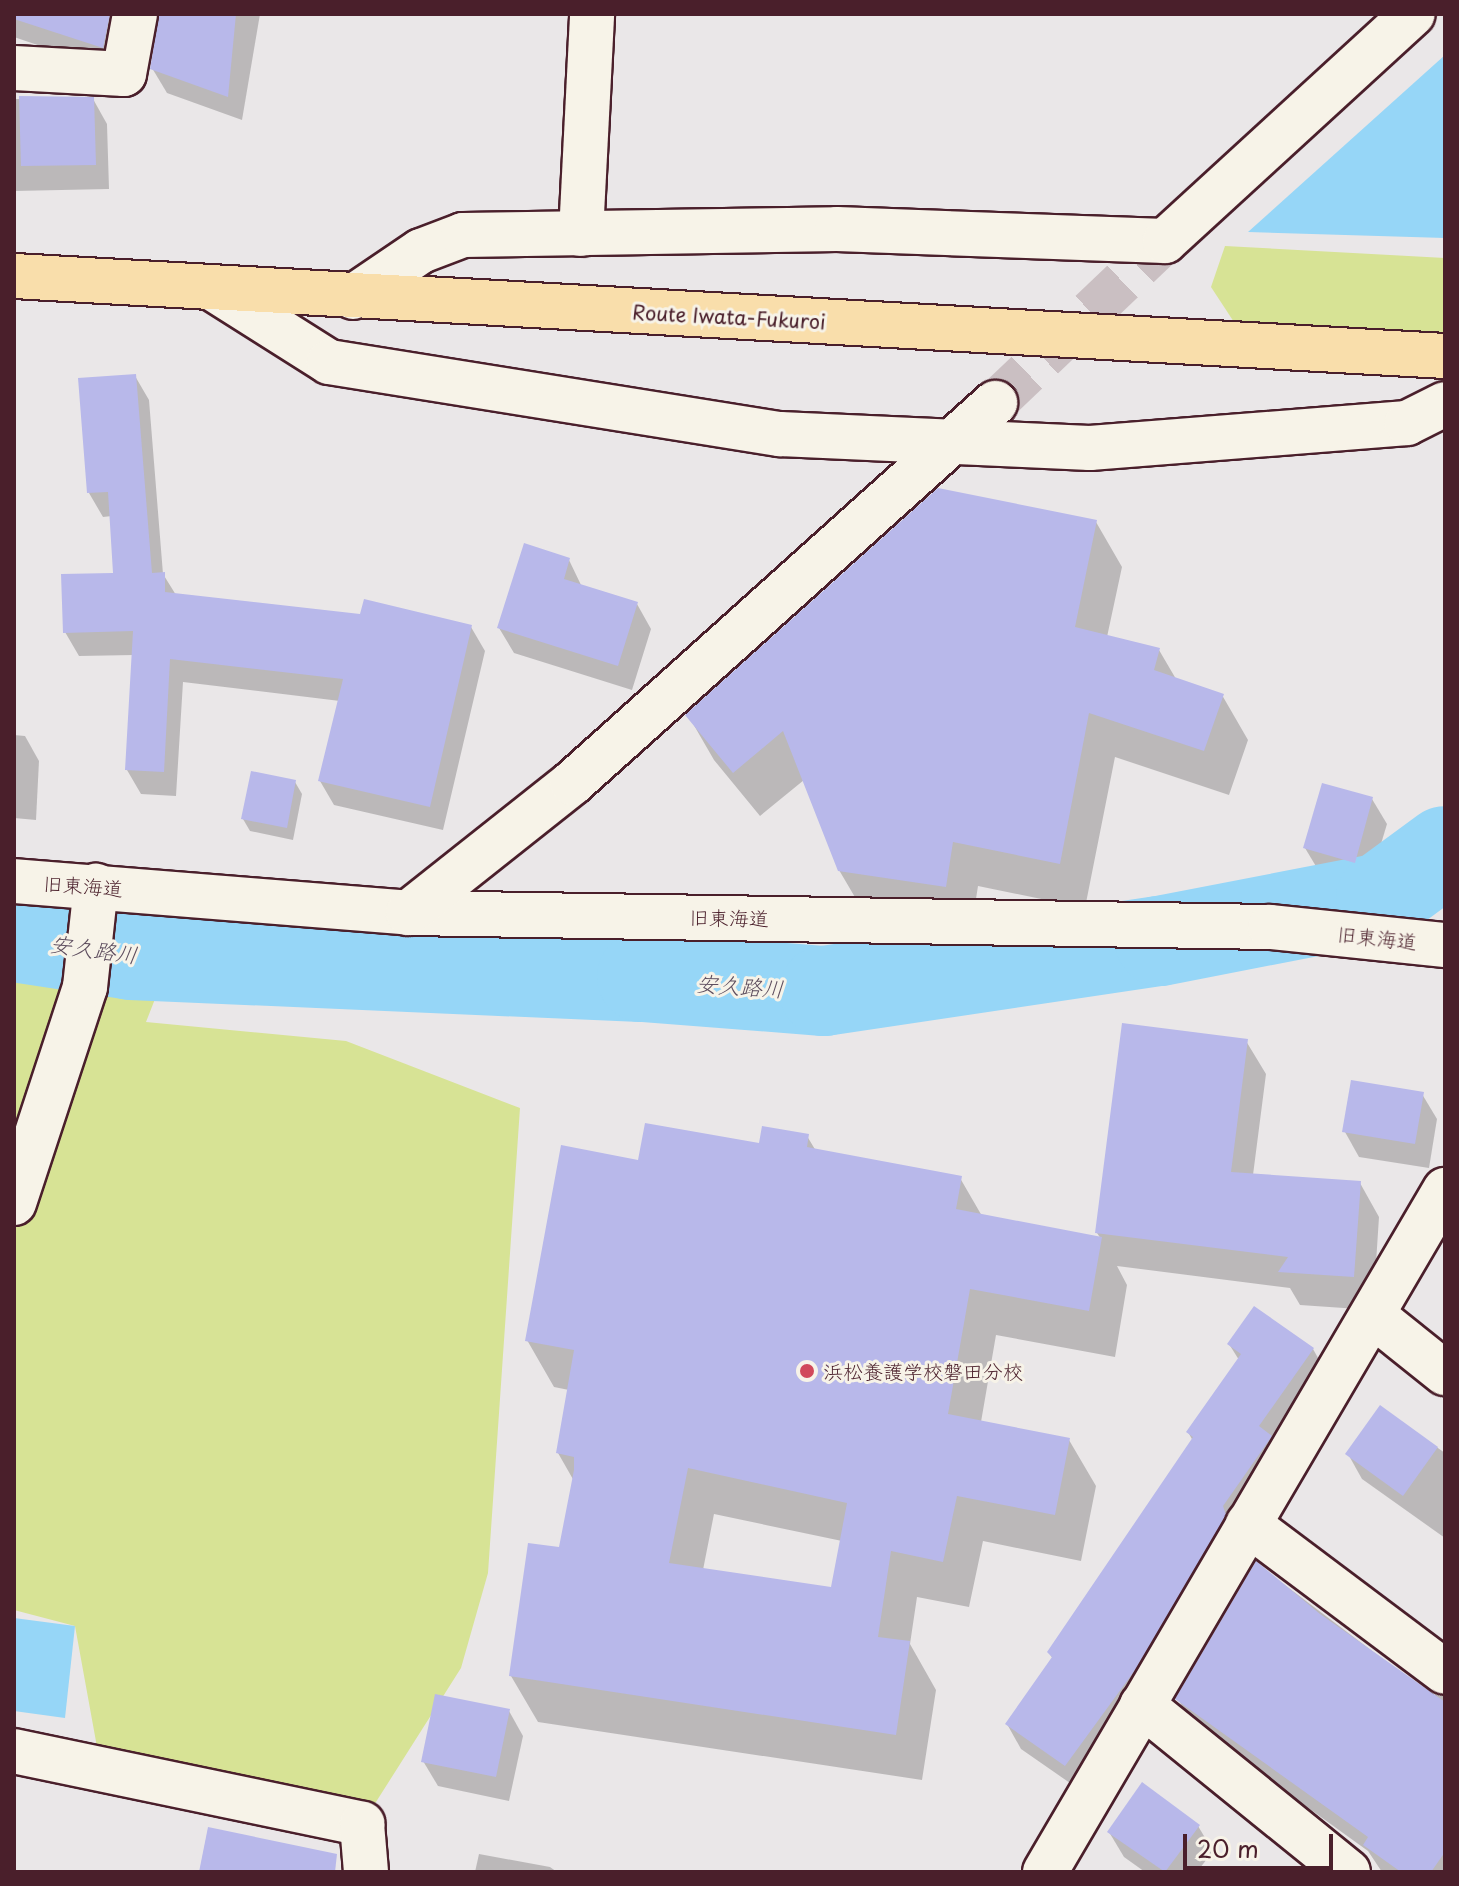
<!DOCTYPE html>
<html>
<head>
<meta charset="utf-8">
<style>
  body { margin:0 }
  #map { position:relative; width:1459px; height:1886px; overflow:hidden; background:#eae7e8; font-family:"Playpen Sans","Klee One",sans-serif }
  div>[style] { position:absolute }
  .green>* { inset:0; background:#d7e395 }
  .water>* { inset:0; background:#96d6f7 }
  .shadow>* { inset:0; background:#0003 }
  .river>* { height:90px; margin:-45px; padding:0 45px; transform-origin:45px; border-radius:45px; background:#96d6f7 }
  .building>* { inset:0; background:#b8b8ea }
  .minor-tunnel>* { height:44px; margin-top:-22px; transform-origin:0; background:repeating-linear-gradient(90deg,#cabfc2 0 44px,transparent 0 66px) }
  .roads { filter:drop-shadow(2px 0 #4a1f2b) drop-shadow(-2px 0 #4a1f2b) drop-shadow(0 2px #4a1f2b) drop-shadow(0 -2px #4a1f2b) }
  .minor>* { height:44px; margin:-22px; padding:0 22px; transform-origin:22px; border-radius:22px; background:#f7f3e8 }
  .major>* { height:44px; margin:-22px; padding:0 22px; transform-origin:22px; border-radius:22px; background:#f9deab }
  .dots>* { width:22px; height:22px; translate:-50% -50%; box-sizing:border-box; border:4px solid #f7f3e8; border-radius:50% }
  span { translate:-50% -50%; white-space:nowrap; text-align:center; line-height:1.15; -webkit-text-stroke:6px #f7f3e8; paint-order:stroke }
  .street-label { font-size:20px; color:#4a1f2b }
  .poi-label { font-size:20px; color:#4a1f2b }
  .left { translate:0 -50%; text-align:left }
  .water-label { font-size:22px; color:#5d4d5e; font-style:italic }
  .frame { position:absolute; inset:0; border:16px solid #4a1f2b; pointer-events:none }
  .scale { position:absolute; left:1183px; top:1834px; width:150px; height:36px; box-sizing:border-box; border:4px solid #4a1f2b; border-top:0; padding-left:10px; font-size:24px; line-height:28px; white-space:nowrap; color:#4a1f2b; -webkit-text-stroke:6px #f7f3e8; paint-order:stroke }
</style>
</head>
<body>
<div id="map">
  <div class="green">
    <i style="clip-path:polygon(1225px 246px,1445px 258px,1445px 356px,1249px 345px,1211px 287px)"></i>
    <i style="clip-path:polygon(14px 939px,155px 999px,146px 1022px,346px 1041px,520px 1108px,488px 1573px,461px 1668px,362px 1824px,101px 1769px,75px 1626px,14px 1610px)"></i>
  </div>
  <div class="water">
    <i style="clip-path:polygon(1445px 55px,1445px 238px,1248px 232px)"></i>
    <i style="clip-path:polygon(14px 1618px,75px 1626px,65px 1718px,14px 1711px)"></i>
  </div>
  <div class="shadow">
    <i style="clip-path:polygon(14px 14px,152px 14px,117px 72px,14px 37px)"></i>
    <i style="clip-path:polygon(157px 14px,260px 14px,242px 120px,167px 93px,152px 68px)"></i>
    <i style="clip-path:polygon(14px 99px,93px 99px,107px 124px,109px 189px,14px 191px)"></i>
    <i style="clip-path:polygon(135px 376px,149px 400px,163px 574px,176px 595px,471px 627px,485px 651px,443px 830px,334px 805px,320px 781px,340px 701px,183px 682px,176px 796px,141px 794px,127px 770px,134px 655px,79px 656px,65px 632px,116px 575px,112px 516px,103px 517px,89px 493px)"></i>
    <i style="clip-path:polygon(1096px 522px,1122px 567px,1107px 637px,1159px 650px,1176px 679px,1222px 695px,1248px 740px,1229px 795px,1115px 757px,1085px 908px,978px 886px,971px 931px,866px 916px,839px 870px,804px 780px,760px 816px,714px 760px,688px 715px)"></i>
    <i style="clip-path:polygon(569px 560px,582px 587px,637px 604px,651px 629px,632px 690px,514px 653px,499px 628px)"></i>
    <i style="clip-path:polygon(14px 735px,25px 736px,39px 761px,36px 820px,14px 818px)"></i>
    <i style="clip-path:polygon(295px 782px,302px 794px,293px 840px,250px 831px,243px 819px)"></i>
    <i style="clip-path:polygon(1372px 799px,1387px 824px,1368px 887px,1320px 873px,1305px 848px)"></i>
    <i style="clip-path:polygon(evenodd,1246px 1041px,1266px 1074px,1253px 1175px,1360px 1183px,1379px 1217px,1373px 1310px,1300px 1305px,1290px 1288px,1117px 1266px,1127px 1285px,1115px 1357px,996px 1335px,981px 1422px,1069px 1440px,1096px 1486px,1081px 1561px,983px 1541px,969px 1607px,917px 1597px,910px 1644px,936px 1690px,922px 1780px,538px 1722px,511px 1676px,561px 1549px,574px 1481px,558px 1453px,569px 1390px,554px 1387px,527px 1340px,640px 1162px,807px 1136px,816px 1151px,960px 1178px,982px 1216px,1101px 1239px,1097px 1233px,1246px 1041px,714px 1514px,842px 1541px,832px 1590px,703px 1570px,714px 1514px)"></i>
    <i style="clip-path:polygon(1422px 1094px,1437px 1119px,1429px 1168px,1359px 1157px,1345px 1132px)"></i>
    <i style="clip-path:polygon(1229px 1344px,1313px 1349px,1327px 1374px,1080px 1790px,1021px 1749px,1007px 1724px,1053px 1659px,1049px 1653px,1193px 1441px,1188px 1432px,1239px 1360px)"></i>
    <i style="clip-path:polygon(1381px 1408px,1445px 1453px,1445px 1538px,1362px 1479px,1348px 1454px)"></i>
    <i style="clip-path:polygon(1257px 1564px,1429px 1694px,1445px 1696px,1445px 1872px,1382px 1872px,1368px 1851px,1192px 1724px,1178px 1699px)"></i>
    <i style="clip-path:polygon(509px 1711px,523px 1736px,509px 1801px,438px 1786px,423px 1761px)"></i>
    <i style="clip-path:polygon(1198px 1826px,1213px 1851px,1197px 1872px,1145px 1872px,1124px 1857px,1109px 1832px)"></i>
    <i style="clip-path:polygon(479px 1854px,550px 1867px,557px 1872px,475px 1872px)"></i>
  </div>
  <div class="river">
    <i style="left:14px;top:937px;width:118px;rotate:8.7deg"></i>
    <i style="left:131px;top:955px;width:511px;rotate:2.47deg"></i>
    <i style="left:642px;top:977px;width:183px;rotate:4.4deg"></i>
    <i style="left:824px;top:991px;width:340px;rotate:-8.5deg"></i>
    <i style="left:1160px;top:941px;width:225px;rotate:-11deg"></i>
    <i style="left:1381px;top:898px;width:79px;rotate:-36.3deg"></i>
  </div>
  <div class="building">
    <i style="clip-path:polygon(15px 14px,110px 14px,103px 48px,14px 19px)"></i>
    <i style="clip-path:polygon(159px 14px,236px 14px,228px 97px,150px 69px)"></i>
    <i style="clip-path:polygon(19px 96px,94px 97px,96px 165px,21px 166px)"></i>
    <i style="clip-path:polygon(136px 374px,152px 573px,165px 572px,165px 592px,360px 614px,364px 599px,472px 625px,430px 807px,318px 781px,343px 679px,170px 659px,164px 772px,125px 770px,133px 631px,63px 633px,61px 574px,113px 573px,108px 492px,87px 493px,78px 378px)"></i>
    <i style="clip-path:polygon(938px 488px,1097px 520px,1075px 627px,1160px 648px,1154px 670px,1224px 694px,1204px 751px,1089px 713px,1060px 864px,953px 842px,946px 887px,838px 871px,783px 731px,733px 773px,685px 715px)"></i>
    <i style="clip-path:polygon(524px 543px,570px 558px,564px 579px,638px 602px,618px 666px,497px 628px)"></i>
    <i style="clip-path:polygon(251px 771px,296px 780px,287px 828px,241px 819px)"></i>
    <i style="clip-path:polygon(1322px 783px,1373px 797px,1355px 863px,1303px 848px)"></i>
    <i style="clip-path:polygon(1122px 1023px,1248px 1039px,1231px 1172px,1361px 1181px,1354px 1277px,1278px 1272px,1288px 1257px,1095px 1233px)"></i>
    <i style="clip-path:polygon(1351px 1080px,1424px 1092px,1415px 1144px,1342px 1132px)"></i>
    <i style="clip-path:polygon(evenodd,645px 1123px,759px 1143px,762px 1126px,809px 1134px,807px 1147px,962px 1176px,956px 1209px,1102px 1237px,1089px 1311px,970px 1289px,948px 1414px,1070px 1438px,1055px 1515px,957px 1496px,943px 1562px,891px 1551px,878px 1637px,910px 1641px,896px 1735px,509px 1676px,528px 1543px,559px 1547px,574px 1470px,574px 1457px,556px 1453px,574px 1350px,525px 1341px,561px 1145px,638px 1160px,645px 1123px,688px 1468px,847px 1503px,831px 1587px,669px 1563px,688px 1468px)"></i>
    <i style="clip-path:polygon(1254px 1306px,1314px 1348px,1259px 1426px,1272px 1436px,1223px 1506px,1226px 1515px,1135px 1670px,1065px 1766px,1005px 1724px,1052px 1657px,1047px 1652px,1193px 1437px,1186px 1432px,1241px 1354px,1227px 1344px)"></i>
    <i style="clip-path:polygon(1380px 1405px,1438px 1447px,1403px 1496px,1345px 1454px)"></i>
    <i style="clip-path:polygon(1256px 1561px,1320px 1614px,1445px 1702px,1445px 1852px,1431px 1872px,1401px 1872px,1363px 1845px,1368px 1837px,1175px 1699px)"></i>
    <i style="clip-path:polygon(435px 1694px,510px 1709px,496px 1777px,421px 1762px)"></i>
    <i style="clip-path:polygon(1142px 1782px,1200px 1825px,1165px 1872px,1107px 1832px)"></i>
    <i style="clip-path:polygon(208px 1827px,337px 1854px,335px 1872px,199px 1872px)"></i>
  </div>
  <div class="minor-tunnel">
    <i style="left:995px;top:403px;width:235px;rotate:-43.6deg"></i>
  </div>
  <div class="roads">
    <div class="minor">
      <i style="left:14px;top:68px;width:110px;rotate:3.1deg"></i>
      <i style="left:124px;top:74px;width:61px;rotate:-79.6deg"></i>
      <i style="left:581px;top:234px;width:220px;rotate:-87.1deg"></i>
      <i style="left:212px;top:288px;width:138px;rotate:32.3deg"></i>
      <i style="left:329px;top:362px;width:457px;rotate:9.1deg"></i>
      <i style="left:780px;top:434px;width:310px;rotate:2.6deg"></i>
      <i style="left:1090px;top:448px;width:318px;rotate:-4.5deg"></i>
      <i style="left:1407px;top:423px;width:42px;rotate:-26.6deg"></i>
      <i style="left:353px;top:297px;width:82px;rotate:-34.1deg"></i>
      <i style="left:421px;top:251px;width:45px;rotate:-20.9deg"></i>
      <i style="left:463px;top:235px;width:374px;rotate:-0.9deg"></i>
      <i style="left:837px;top:229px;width:328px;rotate:2.1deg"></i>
      <i style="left:1165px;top:241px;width:336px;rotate:-42.5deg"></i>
      <i style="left:14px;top:881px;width:395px;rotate:4.6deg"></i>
      <i style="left:408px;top:913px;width:862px;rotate:0.93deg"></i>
      <i style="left:1270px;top:927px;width:176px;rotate:5.9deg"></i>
      <i style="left:408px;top:913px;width:209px;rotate:-38.4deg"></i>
      <i style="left:572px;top:783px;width:569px;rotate:-41.93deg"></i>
      <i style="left:14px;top:1203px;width:227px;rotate:-71.8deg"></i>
      <i style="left:85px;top:987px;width:102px;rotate:-83.8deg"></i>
      <i style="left:1375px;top:1317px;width:90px;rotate:38.7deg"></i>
      <i style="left:1248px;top:1524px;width:246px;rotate:36.9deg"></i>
      <i style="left:1142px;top:1705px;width:265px;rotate:39deg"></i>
      <i style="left:14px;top:1751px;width:356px;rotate:11.8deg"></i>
      <i style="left:362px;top:1824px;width:48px;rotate:85.2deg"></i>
      <i style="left:1045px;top:1872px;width:791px;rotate:-59.61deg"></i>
    </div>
    <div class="major">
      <i style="left:14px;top:276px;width:1433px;rotate:3.2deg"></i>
    </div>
  </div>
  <div class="dots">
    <i style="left:807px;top:1371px;background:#d1495b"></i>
  </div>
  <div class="street-label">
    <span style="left:729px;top:317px;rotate:3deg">Route Iwata-Fukuroi</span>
    <span style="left:83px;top:886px;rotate:4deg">旧東海道</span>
    <span style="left:729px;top:918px;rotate:1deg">旧東海道</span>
    <span style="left:1377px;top:938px;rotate:6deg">旧東海道</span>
  </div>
  <div class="poi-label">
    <span class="left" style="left:823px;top:1371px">浜松養護学校磐田分校</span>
  </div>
  <div class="water-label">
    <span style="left:94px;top:948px;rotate:8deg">安久路川</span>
    <span style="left:740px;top:985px;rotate:4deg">安久路川</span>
  </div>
  <div class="frame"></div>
  <div class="scale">20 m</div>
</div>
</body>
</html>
